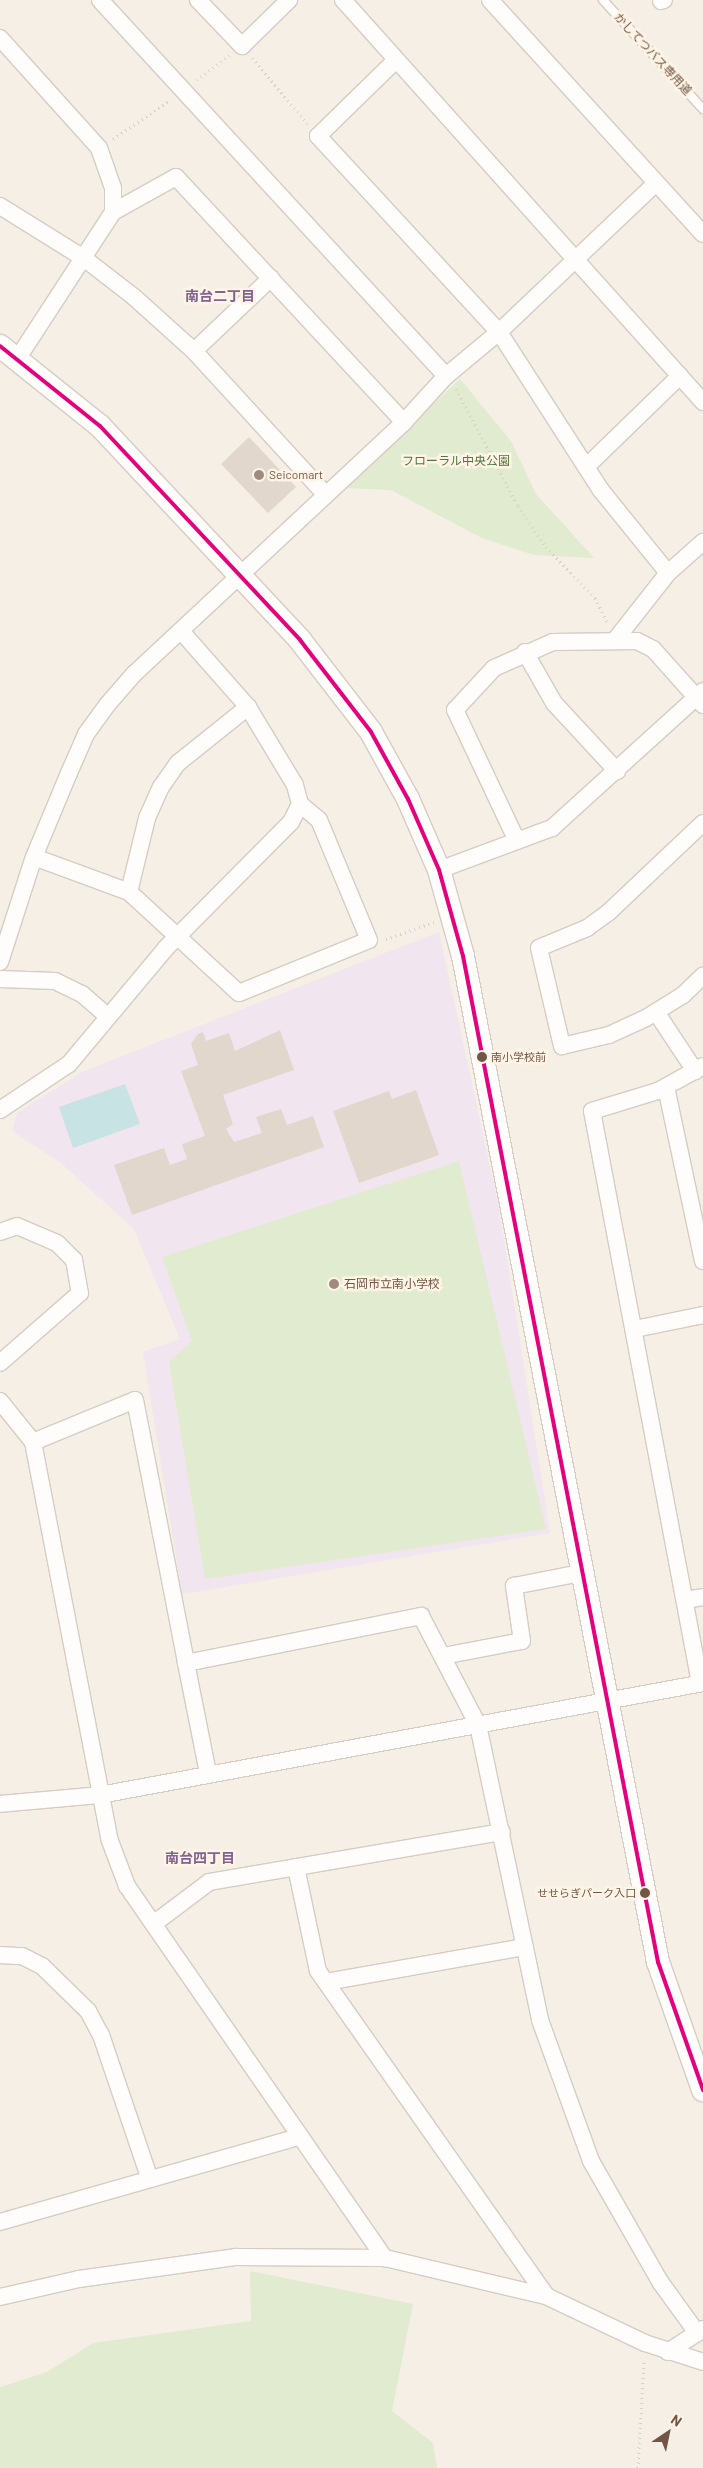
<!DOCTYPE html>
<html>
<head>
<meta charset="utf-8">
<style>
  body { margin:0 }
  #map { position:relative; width:703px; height:2468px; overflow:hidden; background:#f5efe5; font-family:Barlow,"Noto Sans JP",sans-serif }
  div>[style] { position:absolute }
  .education>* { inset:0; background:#f1e5ef }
  .green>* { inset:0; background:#e1ebd0 }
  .water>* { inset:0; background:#c8e3e4 }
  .building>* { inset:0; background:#e1d7cd }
  .path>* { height:3px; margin-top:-1.5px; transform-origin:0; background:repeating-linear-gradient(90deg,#d7cec8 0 1px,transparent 0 5px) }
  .roads { filter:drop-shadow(1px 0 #d6ccc4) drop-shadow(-1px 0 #d6ccc4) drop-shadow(0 1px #d6ccc4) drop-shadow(0 -1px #d6ccc4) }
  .lane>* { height:8px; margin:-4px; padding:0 4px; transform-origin:4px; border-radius:4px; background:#fefdfb }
  .street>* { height:16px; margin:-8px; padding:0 8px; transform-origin:8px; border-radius:8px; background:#fefdfb }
  .secondary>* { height:22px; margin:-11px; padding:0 11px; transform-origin:11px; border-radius:11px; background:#fefdfb }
  .bus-1>* { height:4px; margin:-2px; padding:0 2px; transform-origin:2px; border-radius:2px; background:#e5007d }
  .dots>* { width:14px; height:14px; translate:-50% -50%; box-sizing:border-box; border:2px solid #fff4e5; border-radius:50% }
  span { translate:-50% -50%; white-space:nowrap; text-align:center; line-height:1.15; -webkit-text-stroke:5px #fff4e5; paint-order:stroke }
  .bus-label { font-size:11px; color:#715648 }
  .left { translate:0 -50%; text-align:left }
  .right { translate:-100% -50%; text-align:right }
  .street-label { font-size:12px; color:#715648 }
  .park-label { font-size:12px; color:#527741 }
  .poi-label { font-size:12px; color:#715648 }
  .neighbourhood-label { font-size:14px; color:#836394; font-weight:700 }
  .north { position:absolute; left:643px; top:2408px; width:50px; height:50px; -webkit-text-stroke:4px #fff4e5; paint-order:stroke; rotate:34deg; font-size:14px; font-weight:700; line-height:20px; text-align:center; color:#715648 }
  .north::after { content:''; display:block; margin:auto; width:18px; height:22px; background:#715648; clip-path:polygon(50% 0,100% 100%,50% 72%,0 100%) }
</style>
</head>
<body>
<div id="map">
  <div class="education">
    <i style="clip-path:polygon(439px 932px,499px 1208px,550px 1533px,182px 1594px,143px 1352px,180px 1339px,134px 1229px,61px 1163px,12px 1131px,17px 1113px,82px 1072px)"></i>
  </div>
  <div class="green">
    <i style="clip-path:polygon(460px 379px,511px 441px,536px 494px,594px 558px,534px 555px,482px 538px,391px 490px,343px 488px)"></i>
    <i style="clip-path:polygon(459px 1161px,546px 1529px,205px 1579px,169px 1362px,192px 1341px,162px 1257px)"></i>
    <i style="clip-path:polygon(250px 2271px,413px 2304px,392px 2411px,433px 2443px,437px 2468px,0 2468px,0 2387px,47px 2372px,93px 2343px,251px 2321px)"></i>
  </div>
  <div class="water">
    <i style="clip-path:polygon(125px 1084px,140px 1124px,73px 1148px,59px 1107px)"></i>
  </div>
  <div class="building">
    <i style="clip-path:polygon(249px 437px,296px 487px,268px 513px,221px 464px)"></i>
    <i style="clip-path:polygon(280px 1030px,294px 1070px,223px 1095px,233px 1124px,226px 1129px,234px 1142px,262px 1133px,256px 1117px,281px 1109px,287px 1125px,313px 1116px,324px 1147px,132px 1215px,114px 1165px,164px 1148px,170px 1165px,187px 1159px,182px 1144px,205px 1136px,181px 1071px,198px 1065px,191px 1044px,198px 1034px,203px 1032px,206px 1041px,229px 1033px,235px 1051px)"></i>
    <i style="clip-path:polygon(416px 1090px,439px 1155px,359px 1183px,333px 1111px,389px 1091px,392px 1099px)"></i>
  </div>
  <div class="path">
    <i style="left:252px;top:58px;width:87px;rotate:49.7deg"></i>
    <i style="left:197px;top:80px;width:41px;rotate:-37.1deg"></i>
    <i style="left:113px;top:139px;width:69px;rotate:-34.4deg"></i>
    <i style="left:456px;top:389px;width:132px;rotate:62.1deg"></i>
    <i style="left:518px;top:506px;width:50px;rotate:55.7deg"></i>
    <i style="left:546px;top:547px;width:71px;rotate:46.1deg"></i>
    <i style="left:595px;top:598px;width:28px;rotate:63deg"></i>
    <i style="left:386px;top:939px;width:51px;rotate:-19.5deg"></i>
    <i style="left:638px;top:2468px;width:107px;rotate:-86.8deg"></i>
  </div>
  <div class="roads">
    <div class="lane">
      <i style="left:603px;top:0;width:148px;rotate:47.5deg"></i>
    </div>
    <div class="street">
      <i style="left:100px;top:0;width:511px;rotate:47.38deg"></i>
      <i style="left:198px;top:0;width:64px;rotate:46.3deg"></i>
      <i style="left:242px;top:46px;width:66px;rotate:-44.4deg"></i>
      <i style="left:343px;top:0;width:540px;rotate:48.15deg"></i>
      <i style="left:490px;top:0;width:316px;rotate:47.7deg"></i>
      <i style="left:661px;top:1px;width:3px;rotate:-18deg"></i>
      <i style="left:0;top:38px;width:148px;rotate:48deg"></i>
      <i style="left:99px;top:148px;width:42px;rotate:70.7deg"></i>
      <i style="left:113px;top:188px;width:24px;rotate:90deg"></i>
      <i style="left:113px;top:212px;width:174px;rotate:123.1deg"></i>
      <i style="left:396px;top:60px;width:109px;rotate:135.7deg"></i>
      <i style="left:318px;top:136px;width:267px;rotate:47.3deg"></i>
      <i style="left:499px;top:332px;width:187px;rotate:57.2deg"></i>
      <i style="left:600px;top:489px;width:108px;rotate:51deg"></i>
      <i style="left:0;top:206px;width:100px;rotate:31.9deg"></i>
      <i style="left:85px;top:259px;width:62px;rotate:37.8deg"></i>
      <i style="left:134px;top:297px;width:81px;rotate:42deg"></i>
      <i style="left:194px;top:351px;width:195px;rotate:47.5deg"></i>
      <i style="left:113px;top:212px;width:72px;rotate:-29.1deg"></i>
      <i style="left:176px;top:177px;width:335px;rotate:47.1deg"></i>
      <i style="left:194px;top:351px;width:106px;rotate:-43.5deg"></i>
      <i style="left:586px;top:467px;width:131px;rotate:-44.1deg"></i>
      <i style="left:616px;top:639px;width:84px;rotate:-51.8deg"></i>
      <i style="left:668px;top:573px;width:47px;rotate:-41.5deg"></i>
      <i style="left:525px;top:652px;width:59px;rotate:60.4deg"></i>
      <i style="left:554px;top:703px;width:93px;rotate:47.2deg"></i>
      <i style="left:703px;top:823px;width:129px;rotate:136.6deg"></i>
      <i style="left:609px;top:912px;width:27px;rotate:144deg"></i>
      <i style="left:587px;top:928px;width:52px;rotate:157.4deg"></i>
      <i style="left:539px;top:948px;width:101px;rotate:76.8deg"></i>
      <i style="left:562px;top:1046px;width:48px;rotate:-13.2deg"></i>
      <i style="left:609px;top:1035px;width:41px;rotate:-24.7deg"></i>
      <i style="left:646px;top:1018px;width:44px;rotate:-31.9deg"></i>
      <i style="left:683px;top:995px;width:28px;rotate:-44deg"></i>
      <i style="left:517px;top:841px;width:145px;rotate:-115.3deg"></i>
      <i style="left:455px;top:710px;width:57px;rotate:-47.1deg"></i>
      <i style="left:494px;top:668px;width:64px;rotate:-23.8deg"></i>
      <i style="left:553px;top:642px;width:84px;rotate:-0.7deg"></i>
      <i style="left:637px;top:641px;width:18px;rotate:27deg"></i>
      <i style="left:653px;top:649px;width:75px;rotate:48.2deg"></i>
      <i style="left:34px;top:857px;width:101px;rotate:20.2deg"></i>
      <i style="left:129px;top:892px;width:149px;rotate:42.6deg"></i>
      <i style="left:239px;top:993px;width:140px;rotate:-22.2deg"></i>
      <i style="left:369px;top:940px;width:130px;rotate:-112.6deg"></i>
      <i style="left:319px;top:820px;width:25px;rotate:-140deg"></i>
      <i style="left:300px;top:804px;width:20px;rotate:-105deg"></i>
      <i style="left:295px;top:785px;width:91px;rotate:-121.1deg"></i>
      <i style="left:248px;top:707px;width:101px;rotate:-131.4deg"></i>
      <i style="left:439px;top:870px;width:121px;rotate:-20.4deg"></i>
      <i style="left:552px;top:828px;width:204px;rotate:-42.2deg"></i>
      <i style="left:129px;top:892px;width:76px;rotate:-76.3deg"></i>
      <i style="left:147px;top:818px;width:34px;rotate:-66deg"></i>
      <i style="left:161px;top:787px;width:29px;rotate:-55deg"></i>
      <i style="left:178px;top:763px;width:90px;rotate:-38.7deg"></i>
      <i style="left:0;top:962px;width:110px;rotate:-72.1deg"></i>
      <i style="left:34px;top:857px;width:91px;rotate:-67.4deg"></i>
      <i style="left:69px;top:773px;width:43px;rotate:-66.4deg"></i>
      <i style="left:86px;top:734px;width:36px;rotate:-54deg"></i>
      <i style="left:107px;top:705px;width:41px;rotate:-48.9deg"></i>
      <i style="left:134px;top:674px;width:369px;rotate:-43deg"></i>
      <i style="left:404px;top:422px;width:62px;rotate:-47.6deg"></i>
      <i style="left:446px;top:376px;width:69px;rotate:-39.7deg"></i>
      <i style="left:499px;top:332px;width:215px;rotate:-43.5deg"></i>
      <i style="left:0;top:979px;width:55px;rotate:2.1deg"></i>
      <i style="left:55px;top:981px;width:30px;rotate:26deg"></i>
      <i style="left:82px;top:994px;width:32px;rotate:41deg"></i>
      <i style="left:656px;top:1012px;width:71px;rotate:56.5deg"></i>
      <i style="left:666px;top:1087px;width:178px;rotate:78deg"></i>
      <i style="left:0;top:1110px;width:83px;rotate:-33.7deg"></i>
      <i style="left:69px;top:1064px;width:150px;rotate:-50.1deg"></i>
      <i style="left:165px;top:949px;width:179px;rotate:-45.2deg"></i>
      <i style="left:291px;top:822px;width:20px;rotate:-63deg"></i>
      <i style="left:0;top:1232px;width:18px;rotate:-19deg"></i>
      <i style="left:17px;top:1226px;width:43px;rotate:23deg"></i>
      <i style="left:57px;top:1243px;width:24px;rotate:45deg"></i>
      <i style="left:74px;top:1260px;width:34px;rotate:80deg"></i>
      <i style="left:80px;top:1293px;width:106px;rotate:138.8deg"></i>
      <i style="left:635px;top:1329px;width:69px;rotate:-11.6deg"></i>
      <i style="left:0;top:1401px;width:53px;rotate:51.2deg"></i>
      <i style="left:33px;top:1442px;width:406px;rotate:79.1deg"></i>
      <i style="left:110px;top:1841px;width:48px;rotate:69.3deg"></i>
      <i style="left:127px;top:1886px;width:453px;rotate:55.3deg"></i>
      <i style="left:33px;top:1442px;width:110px;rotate:-22.4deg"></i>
      <i style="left:135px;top:1400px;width:268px;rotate:79deg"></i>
      <i style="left:186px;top:1663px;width:240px;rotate:-11.3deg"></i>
      <i style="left:421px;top:1616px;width:123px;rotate:62.4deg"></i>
      <i style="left:478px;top:1725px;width:301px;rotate:78.1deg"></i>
      <i style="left:540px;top:2020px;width:150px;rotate:70.1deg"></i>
      <i style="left:591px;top:2161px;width:141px;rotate:60.2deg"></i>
      <i style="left:661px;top:2283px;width:62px;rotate:54.2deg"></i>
      <i style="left:685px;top:1600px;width:18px;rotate:-9deg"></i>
      <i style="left:443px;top:1656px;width:80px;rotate:-10.8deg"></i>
      <i style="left:522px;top:1641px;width:56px;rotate:-98.3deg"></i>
      <i style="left:514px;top:1586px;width:67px;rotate:-11.1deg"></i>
      <i style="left:186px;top:1663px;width:112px;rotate:78.7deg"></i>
      <i style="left:700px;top:1683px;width:582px;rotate:-100.69deg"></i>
      <i style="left:592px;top:1111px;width:69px;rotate:-16.9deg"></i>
      <i style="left:658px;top:1091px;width:51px;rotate:-29.1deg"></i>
      <i style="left:0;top:1804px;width:100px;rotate:-5.1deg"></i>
      <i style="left:100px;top:1795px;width:613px;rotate:-10.52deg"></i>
      <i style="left:296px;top:1867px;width:106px;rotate:78.1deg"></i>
      <i style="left:318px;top:1971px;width:397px;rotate:54.9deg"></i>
      <i style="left:156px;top:1922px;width:66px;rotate:-37deg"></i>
      <i style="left:209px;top:1882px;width:297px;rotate:-9.7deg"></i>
      <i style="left:0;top:1955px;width:22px;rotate:3deg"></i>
      <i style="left:22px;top:1956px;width:22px;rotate:27deg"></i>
      <i style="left:42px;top:1966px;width:64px;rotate:44.4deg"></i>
      <i style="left:88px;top:2011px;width:27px;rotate:62deg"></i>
      <i style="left:101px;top:2035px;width:150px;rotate:71.3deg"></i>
      <i style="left:326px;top:1982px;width:202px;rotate:-10deg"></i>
      <i style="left:0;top:2222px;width:310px;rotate:-15.9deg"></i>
      <i style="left:0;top:2297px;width:81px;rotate:-12.8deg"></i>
      <i style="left:79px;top:2279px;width:159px;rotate:-8deg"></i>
      <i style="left:236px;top:2257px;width:149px;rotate:0.4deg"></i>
      <i style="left:385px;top:2258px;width:165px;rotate:13.3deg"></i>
      <i style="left:546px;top:2296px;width:110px;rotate:25.4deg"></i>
      <i style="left:645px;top:2343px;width:61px;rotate:18.1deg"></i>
      <i style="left:668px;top:2352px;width:42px;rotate:-33.3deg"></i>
    </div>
    <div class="secondary">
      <i style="left:0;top:346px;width:128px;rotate:38.7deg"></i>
      <i style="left:100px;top:426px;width:293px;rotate:46.9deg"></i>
      <i style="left:300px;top:640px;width:116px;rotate:52.3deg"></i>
      <i style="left:371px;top:732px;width:77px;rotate:61.1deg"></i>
      <i style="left:408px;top:799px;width:77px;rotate:66.4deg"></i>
      <i style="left:439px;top:870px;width:89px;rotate:74.4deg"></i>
      <i style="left:463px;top:956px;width:1025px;rotate:79.03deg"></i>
      <i style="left:658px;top:1962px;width:136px;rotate:70.6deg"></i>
    </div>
  </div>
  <div class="bus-1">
    <i style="left:0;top:346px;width:128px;rotate:38.7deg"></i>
    <i style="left:100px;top:426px;width:293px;rotate:46.9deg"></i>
    <i style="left:300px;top:640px;width:116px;rotate:52.3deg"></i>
    <i style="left:371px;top:732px;width:77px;rotate:61.1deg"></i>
    <i style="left:408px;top:799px;width:77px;rotate:66.4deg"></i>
    <i style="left:439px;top:870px;width:89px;rotate:74.4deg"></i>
    <i style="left:463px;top:956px;width:1025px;rotate:79.03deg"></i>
    <i style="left:658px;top:1962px;width:136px;rotate:70.6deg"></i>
  </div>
  <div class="dots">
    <i style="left:259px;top:475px;background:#9f8c7f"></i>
    <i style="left:482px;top:1057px;background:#715648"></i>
    <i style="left:334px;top:1284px;background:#9f8c7f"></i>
    <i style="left:645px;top:1893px;background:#715648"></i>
  </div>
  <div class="bus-label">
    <span class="left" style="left:491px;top:1057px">南小学校前</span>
    <span class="right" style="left:636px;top:1893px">せせらぎパーク入口</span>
  </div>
  <div class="street-label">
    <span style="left:653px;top:54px;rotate:47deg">かしてつバス専用道</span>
  </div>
  <div class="park-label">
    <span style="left:456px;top:461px">フローラル中央公園</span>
  </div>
  <div class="poi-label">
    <span class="left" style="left:269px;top:475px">Seicomart</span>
    <span class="left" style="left:344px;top:1284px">石岡市立南小学校</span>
  </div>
  <div class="neighbourhood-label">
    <span style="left:220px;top:296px">南台二丁目</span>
    <span style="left:200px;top:1858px">南台四丁目</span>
  </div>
  <div class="north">N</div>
</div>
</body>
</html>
